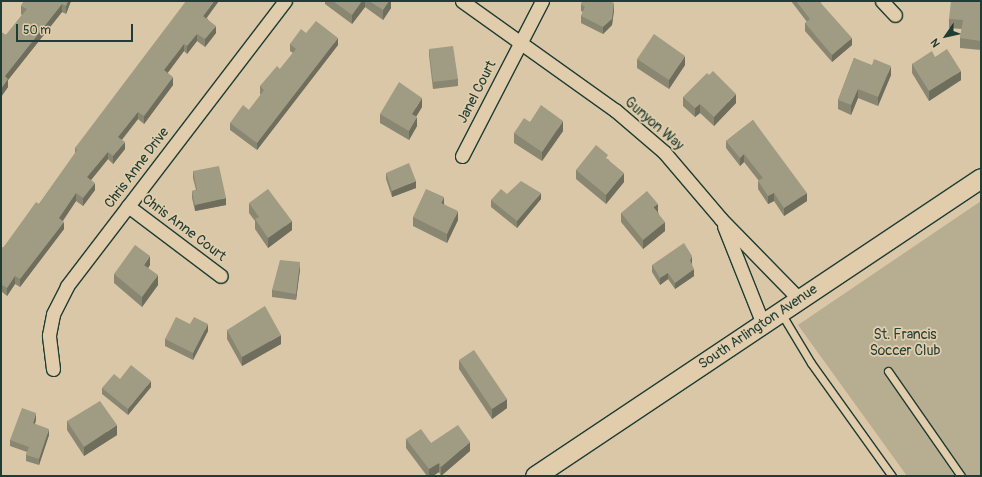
<!DOCTYPE html>
<html>
<head>
<meta charset="utf-8">
<style>
  body { margin:0 }
  #map { position:relative; width:982px; height:477px; overflow:hidden; background:#d9c7a7; font-family:Pangolin,sans-serif }
  div>[style] { position:absolute }
  .green>* { inset:0; background:#b7ae92 }
  .roads { filter:drop-shadow(1px 0 #1f3d34) drop-shadow(-1px 0 #1f3d34) drop-shadow(0 1px #1f3d34) drop-shadow(0 -1px #1f3d34) }
  .lane>* { height:7px; margin:-3.5px; padding:0 3.5px; transform-origin:3.5px; border-radius:3.5px; background:#e1cdac }
  .street>* { height:13px; margin:-6.5px; padding:0 6.5px; transform-origin:6.5px; border-radius:6.5px; background:#e1cdac }
  .secondary>* { height:19px; margin:-9.5px; padding:0 9.5px; transform-origin:9.5px; border-radius:9.5px; background:#e1cdac }
  .wall>* { inset:0; background:#898671 }
  .shaded-wall>* { inset:0; background:#6f6d5c }
  .building>* { inset:0; background:#9f9c83 }
  span { translate:-50% -50%; white-space:nowrap; text-align:center; line-height:1.15; -webkit-text-stroke:3.5px #e1cdac; paint-order:stroke }
  .street-label { font-size:14px; color:#1f3d34 }
  .park-label { font-size:14px; color:#274339 }
  .frame { position:absolute; inset:0; border:2px solid #1f3d34; pointer-events:none }
  .north { position:absolute; left:926px; top:16px; width:40px; height:40px; -webkit-text-stroke:3px #e1cdac; paint-order:stroke; rotate:236deg; font-size:11px; font-weight:700; line-height:16px; text-align:center; color:#1f3d34 }
  .north::after { content:''; display:block; margin:auto; width:14px; height:18px; background:#1f3d34; clip-path:polygon(50% 0,100% 100%,50% 72%,0 100%) }
  .scale { position:absolute; left:16px; top:24px; width:117px; height:18px; box-sizing:border-box; border:2px solid #1f3d34; border-top:0; padding-left:5px; font-size:12px; line-height:14px; white-space:nowrap; color:#1f3d34; -webkit-text-stroke:3px #e1cdac; paint-order:stroke }
</style>
</head>
<body>
<div id="map">
  <div class="green">
    <i style="clip-path:polygon(981px 201px,981px 476px,907px 476px,798px 325px)"></i>
  </div>
  <div class="roads">
    <div class="lane">
      <i style="left:781px;top:313px;width:58px;rotate:59deg"></i>
      <i style="left:811px;top:363px;width:139px;rotate:54.4deg"></i>
      <i style="left:888px;top:371px;width:128px;rotate:55.2deg"></i>
    </div>
    <div class="street">
      <i style="left:462px;top:1px;width:188px;rotate:35.5deg"></i>
      <i style="left:615px;top:110px;width:65px;rotate:40.6deg"></i>
      <i style="left:664px;top:152px;width:88px;rotate:49.6deg"></i>
      <i style="left:721px;top:219px;width:113px;rotate:45.7deg"></i>
      <i style="left:882px;top:1px;width:19px;rotate:47deg"></i>
      <i style="left:462px;top:156px;width:174px;rotate:-62.7deg"></i>
      <i style="left:128px;top:206px;width:116px;rotate:37deg"></i>
      <i style="left:724px;top:226px;width:105px;rotate:68.3deg"></i>
      <i style="left:53px;top:369px;width:34px;rotate:-97deg"></i>
      <i style="left:49px;top:335px;width:21px;rotate:-79deg"></i>
      <i style="left:53px;top:314px;width:31px;rotate:-63deg"></i>
      <i style="left:67px;top:286px;width:359px;rotate:-52.6deg"></i>
    </div>
    <div class="secondary">
      <i style="left:535px;top:476px;width:536px;rotate:-33.75deg"></i>
    </div>
  </div>
  <div class="wall">
    <i style="clip-path:polygon(24px 1px,71px 1px,66px 14px,62px 12px,8px 80px,8px 87px,1px 97px,1px 32px,6px 35px,22px 15px,21px 14px,21px 6px)"></i>
    <i style="clip-path:polygon(325px 1px,391px 1px,391px 8px,383px 20px,365px 7px,352px 24px,325px 4px)"></i>
    <i style="clip-path:polygon(791px 1px,823px 1px,820px 3px,852px 45px,832px 62px,805px 31px,805px 23px,807px 22px)"></i>
    <i style="clip-path:polygon(981px 2px,981px 50px,960px 48px,960px 38px,962px 29px,949px 28px,949px 19px)"></i>
    <i style="clip-path:polygon(581px 4px,614px 10px,612px 25px,603px 34px,581px 23px,581px 16px,583px 12px,581px 11px)"></i>
    <i style="clip-path:polygon(207px 18px,216px 33px,205px 47px,197px 41px,187px 54px,184px 51px,167px 73px,173px 85px,144px 124px,138px 119px,122px 140px,125px 149px,113px 164px,108px 159px,91px 180px,95px 190px,83px 206px,76px 201px,63px 221px,64px 229px,20px 287px,15px 284px,7px 296px,1px 291px,1px 246px,3px 248px,39px 204px,75px 154px,75px 148px)"></i>
    <i style="clip-path:polygon(306px 33px,338px 45px,257px 150px,230px 130px,230px 123px,249px 110px,261px 95px,260px 94px,260px 86px,280px 69px,293px 53px,290px 51px,290px 44px)"></i>
    <i style="clip-path:polygon(429px 49px,458px 79px,458px 86px,433px 89px,429px 55px)"></i>
    <i style="clip-path:polygon(935px 57px,961px 80px,929px 101px,912px 73px,912px 64px)"></i>
    <i style="clip-path:polygon(854px 58px,891px 75px,878px 106px,858px 98px,851px 115px,838px 109px,838px 100px)"></i>
    <i style="clip-path:polygon(637px 59px,685px 65px,669px 89px,637px 68px)"></i>
    <i style="clip-path:polygon(683px 97px,736px 103px,714px 126px,700px 113px,695px 117px,683px 106px)"></i>
    <i style="clip-path:polygon(422px 107px,416px 117px,417px 126px,409px 140px,380px 123px,380px 114px)"></i>
    <i style="clip-path:polygon(753px 120px,807px 201px,784px 216px,774px 201px,768px 204px,758px 189px,758px 181px,759px 181px,744px 162px,740px 166px,726px 148px,726px 141px)"></i>
    <i style="clip-path:polygon(530px 122px,563px 131px,542px 161px,514px 143px,514px 133px)"></i>
    <i style="clip-path:polygon(608px 159px,624px 182px,606px 204px,576px 179px,576px 170px)"></i>
    <i style="clip-path:polygon(193px 171px,226px 205px,195px 211px,192px 198px,192px 191px,196px 190px,193px 178px)"></i>
    <i style="clip-path:polygon(386px 173px,416px 188px,392px 197px,386px 179px)"></i>
    <i style="clip-path:polygon(507px 194px,541px 199px,517px 228px,491px 207px,491px 200px)"></i>
    <i style="clip-path:polygon(249px 203px,292px 230px,268px 248px,255px 229px,255px 221px,249px 213px)"></i>
    <i style="clip-path:polygon(444px 204px,458px 220px,447px 243px,413px 226px,413px 217px)"></i>
    <i style="clip-path:polygon(658px 212px,665px 231px,643px 249px,621px 222px,621px 213px)"></i>
    <i style="clip-path:polygon(692px 263px,691px 264px,694px 276px,675px 289px,668px 279px,660px 285px,652px 272px,652px 265px)"></i>
    <i style="clip-path:polygon(150px 265px,148px 268px,158px 285px,142px 307px,114px 283px,114px 274px)"></i>
    <i style="clip-path:polygon(300px 269px,296px 300px,272px 297px,272px 290px)"></i>
    <i style="clip-path:polygon(190px 324px,208px 331px,193px 360px,165px 346px,165px 339px)"></i>
    <i style="clip-path:polygon(227px 330px,281px 344px,242px 366px,227px 339px)"></i>
    <i style="clip-path:polygon(459px 360px,507px 408px,492px 419px,459px 369px)"></i>
    <i style="clip-path:polygon(120px 379px,151px 387px,128px 415px,102px 394px,102px 388px)"></i>
    <i style="clip-path:polygon(36px 420px,35px 424px,49px 435px,39px 465px,26px 461px,26px 455px,27px 452px,10px 446px,10px 440px)"></i>
    <i style="clip-path:polygon(67px 421px,117px 435px,84px 456px,67px 430px)"></i>
    <i style="clip-path:polygon(406px 439px,431px 443px,470px 451px,441px 476px,439px 472px,433px 476px,427px 476px,406px 448px)"></i>
  </div>
  <div class="shaded-wall">
    <i style="clip-path:polygon(68px 1px,71px 1px,66px 14px,66px 6px)"></i>
    <i style="clip-path:polygon(214px 1px,219px 1px,203px 23px,203px 16px)"></i>
    <i style="clip-path:polygon(362px 1px,365px 1px,365px 7px,352px 24px,352px 15px)"></i>
    <i style="clip-path:polygon(389px 1px,391px 1px,391px 8px,383px 20px,383px 10px)"></i>
    <i style="clip-path:polygon(614px 3px,614px 10px,612px 25px,603px 34px,603px 27px)"></i>
    <i style="clip-path:polygon(62px 4px,62px 12px,8px 80px,8px 87px,1px 97px,1px 89px,5px 76px)"></i>
    <i style="clip-path:polygon(216px 26px,216px 33px,205px 47px,205px 39px)"></i>
    <i style="clip-path:polygon(197px 34px,197px 41px,187px 54px,187px 46px)"></i>
    <i style="clip-path:polygon(338px 38px,338px 45px,257px 150px,257px 143px)"></i>
    <i style="clip-path:polygon(852px 38px,852px 45px,832px 62px,832px 55px)"></i>
    <i style="clip-path:polygon(184px 44px,184px 51px,164px 78px,164px 70px)"></i>
    <i style="clip-path:polygon(685px 56px,685px 65px,669px 89px,669px 80px)"></i>
    <i style="clip-path:polygon(891px 66px,891px 75px,878px 106px,878px 97px)"></i>
    <i style="clip-path:polygon(961px 71px,961px 80px,929px 101px,929px 91px)"></i>
    <i style="clip-path:polygon(173px 77px,173px 85px,144px 124px,144px 116px)"></i>
    <i style="clip-path:polygon(858px 89px,858px 98px,851px 115px,851px 105px)"></i>
    <i style="clip-path:polygon(736px 94px,736px 103px,714px 126px,714px 117px)"></i>
    <i style="clip-path:polygon(422px 98px,422px 107px,412px 123px,412px 114px)"></i>
    <i style="clip-path:polygon(700px 104px,700px 113px,695px 117px,695px 108px)"></i>
    <i style="clip-path:polygon(138px 112px,138px 119px,118px 144px,118px 137px)"></i>
    <i style="clip-path:polygon(417px 117px,417px 126px,409px 140px,409px 131px)"></i>
    <i style="clip-path:polygon(563px 121px,563px 131px,542px 161px,542px 152px)"></i>
    <i style="clip-path:polygon(125px 142px,125px 149px,113px 164px,113px 156px)"></i>
    <i style="clip-path:polygon(108px 152px,108px 159px,87px 185px,87px 177px)"></i>
    <i style="clip-path:polygon(744px 154px,744px 162px,740px 166px,740px 158px)"></i>
    <i style="clip-path:polygon(624px 173px,624px 182px,606px 204px,606px 195px)"></i>
    <i style="clip-path:polygon(416px 181px,416px 188px,392px 197px,392px 191px)"></i>
    <i style="clip-path:polygon(95px 183px,95px 190px,83px 206px,83px 198px)"></i>
    <i style="clip-path:polygon(76px 193px,76px 201px,59px 226px,59px 218px)"></i>
    <i style="clip-path:polygon(541px 193px,541px 199px,517px 228px,517px 221px)"></i>
    <i style="clip-path:polygon(774px 193px,774px 201px,768px 204px,768px 196px)"></i>
    <i style="clip-path:polygon(807px 193px,807px 201px,784px 216px,784px 208px)"></i>
    <i style="clip-path:polygon(444px 197px,444px 207px,441px 203px)"></i>
    <i style="clip-path:polygon(226px 198px,226px 205px,195px 211px,195px 205px)"></i>
    <i style="clip-path:polygon(658px 204px,658px 213px,653px 207px)"></i>
    <i style="clip-path:polygon(458px 211px,458px 220px,447px 243px,447px 234px)"></i>
    <i style="clip-path:polygon(292px 221px,292px 230px,268px 248px,268px 238px)"></i>
    <i style="clip-path:polygon(64px 222px,64px 229px,20px 287px,20px 279px)"></i>
    <i style="clip-path:polygon(665px 222px,665px 231px,643px 249px,643px 240px)"></i>
    <i style="clip-path:polygon(150px 256px,150px 265px,144px 274px,144px 265px)"></i>
    <i style="clip-path:polygon(692px 256px,692px 263px,690px 266px,690px 260px)"></i>
    <i style="clip-path:polygon(300px 262px,300px 269px,296px 300px,296px 294px)"></i>
    <i style="clip-path:polygon(694px 269px,694px 276px,675px 289px,675px 283px)"></i>
    <i style="clip-path:polygon(668px 273px,668px 279px,660px 285px,660px 278px)"></i>
    <i style="clip-path:polygon(158px 275px,158px 285px,142px 307px,142px 297px)"></i>
    <i style="clip-path:polygon(15px 276px,15px 284px,7px 296px,7px 288px)"></i>
    <i style="clip-path:polygon(208px 324px,208px 331px,193px 360px,193px 353px)"></i>
    <i style="clip-path:polygon(2px 326px,2px 335px,1px 340px,1px 331px)"></i>
    <i style="clip-path:polygon(281px 335px,281px 344px,242px 366px,242px 357px)"></i>
    <i style="clip-path:polygon(151px 381px,151px 387px,128px 415px,128px 409px)"></i>
    <i style="clip-path:polygon(2px 383px,2px 390px,1px 390px,1px 384px)"></i>
    <i style="clip-path:polygon(507px 399px,507px 408px,492px 419px,492px 409px)"></i>
    <i style="clip-path:polygon(36px 413px,36px 420px,33px 429px,33px 423px)"></i>
    <i style="clip-path:polygon(117px 425px,117px 435px,84px 456px,84px 447px)"></i>
    <i style="clip-path:polygon(49px 429px,49px 435px,39px 465px,39px 459px)"></i>
    <i style="clip-path:polygon(470px 442px,470px 451px,441px 476px,441px 467px)"></i>
    <i style="clip-path:polygon(439px 463px,439px 472px,433px 476px,429px 476px,429px 469px)"></i>
  </div>
  <div class="building">
    <i style="clip-path:polygon(24px 1px,68px 1px,66px 6px,62px 4px,5px 76px,8px 79px,1px 89px,1px 32px,6px 35px,27px 9px,21px 6px)"></i>
    <i style="clip-path:polygon(186px 1px,214px 1px,203px 16px,216px 26px,205px 39px,197px 34px,187px 46px,184px 44px,164px 70px,173px 77px,144px 116px,138px 112px,118px 137px,125px 142px,113px 156px,108px 152px,87px 177px,95px 183px,83px 198px,76px 193px,59px 218px,64px 222px,20px 279px,15px 276px,7px 288px,1px 284px,1px 246px,3px 248px,36px 202px,39px 204px,77px 150px,75px 148px)"></i>
    <i style="clip-path:polygon(333px 1px,362px 1px,352px 15px)"></i>
    <i style="clip-path:polygon(369px 1px,389px 1px,383px 10px)"></i>
    <i style="clip-path:polygon(582px 1px,610px 1px,614px 3px,612px 19px,603px 27px,581px 16px,585px 7px,581px 4px)"></i>
    <i style="clip-path:polygon(796px 1px,819px 1px,852px 38px,832px 55px,805px 23px,810px 19px)"></i>
    <i style="clip-path:polygon(951px 1px,972px 1px,981px 2px,981px 41px,960px 38px,963px 20px,949px 19px)"></i>
    <i style="clip-path:polygon(316px 21px,338px 38px,257px 143px,230px 123px,243px 105px,249px 110px,264px 90px,260px 86px,277px 66px,280px 69px,296px 49px,290px 44px,301px 29px,306px 33px)"></i>
    <i style="clip-path:polygon(654px 34px,685px 56px,669px 80px,637px 59px)"></i>
    <i style="clip-path:polygon(453px 46px,458px 79px,433px 82px,429px 49px)"></i>
    <i style="clip-path:polygon(947px 49px,961px 71px,929px 91px,912px 64px,932px 51px,935px 57px)"></i>
    <i style="clip-path:polygon(854px 58px,872px 65px,874px 59px,891px 66px,878px 97px,858px 89px,851px 105px,838px 100px)"></i>
    <i style="clip-path:polygon(713px 71px,736px 94px,714px 117px,700px 104px,695px 108px,683px 97px,707px 73px,709px 75px)"></i>
    <i style="clip-path:polygon(399px 82px,422px 98px,412px 114px,417px 117px,409px 131px,380px 114px)"></i>
    <i style="clip-path:polygon(541px 105px,563px 121px,542px 152px,514px 133px,524px 118px,530px 122px)"></i>
    <i style="clip-path:polygon(753px 120px,807px 193px,784px 208px,774px 193px,768px 196px,758px 181px,763px 178px,744px 154px,740px 158px,726px 141px)"></i>
    <i style="clip-path:polygon(596px 145px,608px 155px,606px 158px,624px 173px,606px 195px,576px 170px)"></i>
    <i style="clip-path:polygon(409px 163px,416px 181px,392px 191px,386px 173px)"></i>
    <i style="clip-path:polygon(219px 166px,226px 198px,195px 205px,192px 191px,197px 190px,193px 171px)"></i>
    <i style="clip-path:polygon(521px 181px,541px 193px,517px 221px,491px 200px,501px 189px,507px 194px)"></i>
    <i style="clip-path:polygon(268px 189px,292px 221px,268px 238px,255px 219px,259px 217px,249px 203px)"></i>
    <i style="clip-path:polygon(426px 189px,444px 197px,441px 203px,458px 211px,447px 234px,413px 217px)"></i>
    <i style="clip-path:polygon(647px 191px,658px 204px,653px 207px,665px 222px,643px 240px,621px 213px)"></i>
    <i style="clip-path:polygon(684px 243px,692px 256px,690px 260px,694px 269px,675px 283px,668px 273px,660px 278px,652px 265px)"></i>
    <i style="clip-path:polygon(135px 245px,150px 256px,144px 265px,158px 275px,142px 297px,114px 274px)"></i>
    <i style="clip-path:polygon(280px 260px,300px 262px,296px 294px,272px 290px)"></i>
    <i style="clip-path:polygon(265px 306px,281px 335px,242px 357px,227px 330px)"></i>
    <i style="clip-path:polygon(176px 317px,190px 324px,194px 317px,208px 324px,193px 353px,165px 339px)"></i>
    <i style="clip-path:polygon(474px 350px,507px 399px,492px 409px,459px 360px)"></i>
    <i style="clip-path:polygon(131px 365px,151px 381px,128px 409px,102px 388px,114px 374px,120px 379px)"></i>
    <i style="clip-path:polygon(100px 401px,117px 425px,84px 447px,67px 421px)"></i>
    <i style="clip-path:polygon(22px 408px,36px 413px,33px 423px,49px 429px,39px 459px,26px 455px,29px 447px,10px 440px)"></i>
    <i style="clip-path:polygon(458px 425px,470px 442px,441px 467px,439px 463px,429px 469px,406px 439px,421px 429px,431px 443px)"></i>
  </div>
  <div class="street-label">
    <span style="left:477px;top:92px;rotate:-63deg">Janel Court</span>
    <span style="left:654px;top:124px;rotate:41deg">Gunyon Way</span>
    <span style="left:137px;top:168px;rotate:-53deg">Chris Anne Drive</span>
    <span style="left:184px;top:228px;rotate:37deg">Chris Anne Court</span>
    <span style="left:758px;top:327px;rotate:-34deg">South Arlington Avenue</span>
  </div>
  <div class="park-label">
    <span style="left:905px;top:343px">St. Francis<br>Soccer Club</span>
  </div>
  <div class="frame"></div>
  <div class="north">N</div>
  <div class="scale">50 m</div>
</div>
</body>
</html>
